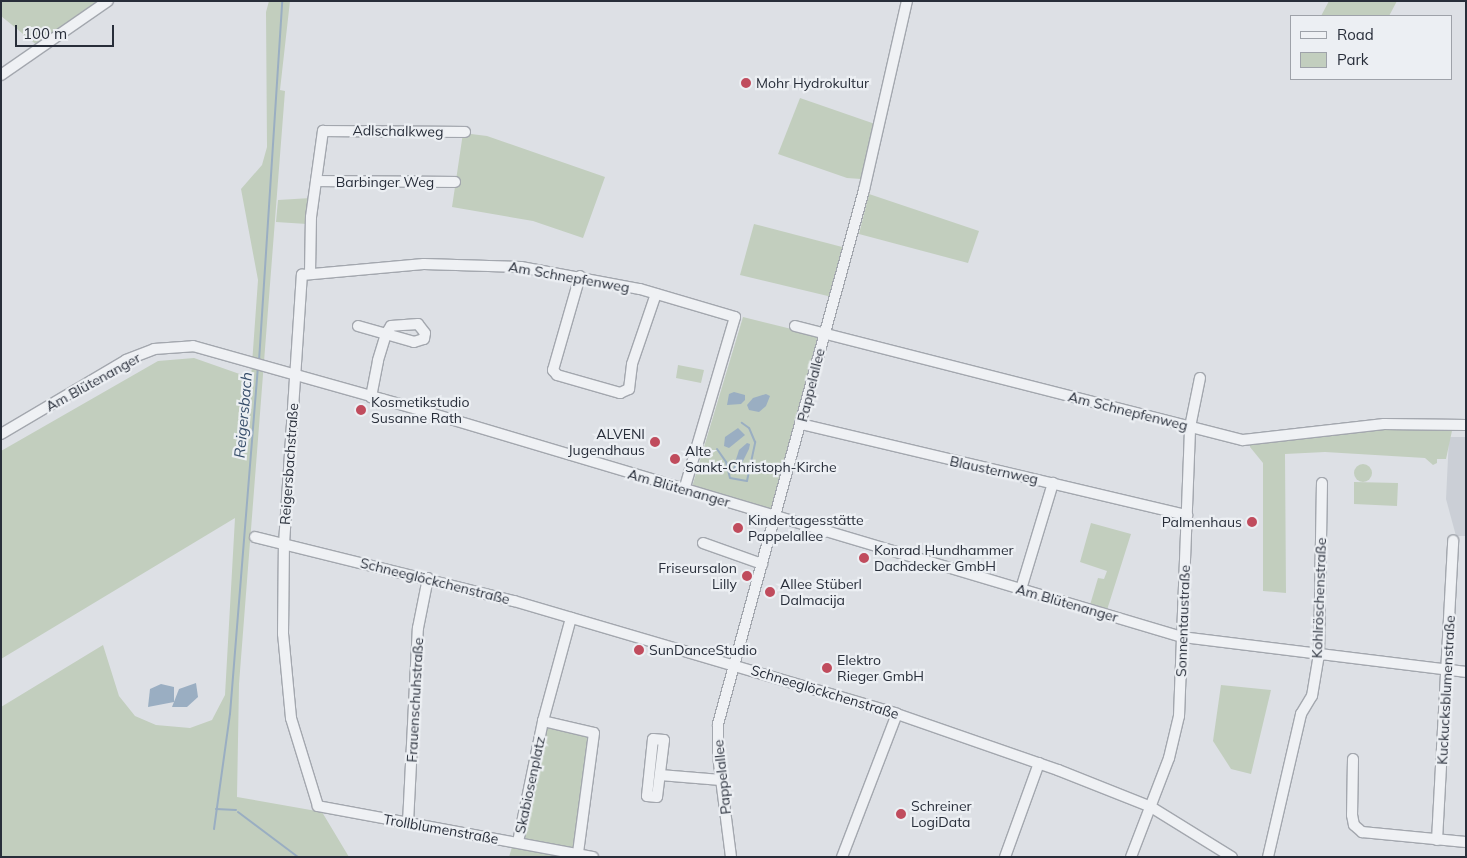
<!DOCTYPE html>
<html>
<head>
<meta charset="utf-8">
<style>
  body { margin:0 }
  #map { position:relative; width:1467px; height:858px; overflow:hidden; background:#dde0e5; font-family:Mulish,sans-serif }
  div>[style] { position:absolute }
  .built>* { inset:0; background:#cbcfd6 }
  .green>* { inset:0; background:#c2cebe }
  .round { border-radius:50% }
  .water>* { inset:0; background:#9aaec2 }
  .stream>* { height:2px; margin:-1px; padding:0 1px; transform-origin:1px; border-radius:1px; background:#9aaec2 }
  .roads { filter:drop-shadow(1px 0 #a3a7ae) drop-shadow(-1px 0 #a3a7ae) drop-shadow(0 1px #a3a7ae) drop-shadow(0 -1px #a3a7ae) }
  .minor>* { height:10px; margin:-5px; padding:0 5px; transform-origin:5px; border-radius:5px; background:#eff1f4 }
  .dots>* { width:14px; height:14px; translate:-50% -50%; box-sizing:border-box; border:2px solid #eceff3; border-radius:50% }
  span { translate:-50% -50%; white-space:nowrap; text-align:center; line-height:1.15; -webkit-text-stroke:4.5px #eceff3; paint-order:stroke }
  .poi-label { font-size:14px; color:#282e3a }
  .left { translate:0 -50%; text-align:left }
  .right { translate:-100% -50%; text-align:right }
  .street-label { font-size:14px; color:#282e3a }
  .water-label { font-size:15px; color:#364d6a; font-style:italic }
  .frame { position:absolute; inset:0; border:2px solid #282e3a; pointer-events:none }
  .legend { position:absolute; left:1290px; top:15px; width:162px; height:65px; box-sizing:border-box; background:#eceff3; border:1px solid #9ea2a9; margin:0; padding:6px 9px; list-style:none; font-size:15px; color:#282e3a }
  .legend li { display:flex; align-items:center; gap:10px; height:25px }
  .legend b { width:25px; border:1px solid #9ea2a9 }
  .scale { position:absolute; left:15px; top:25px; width:99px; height:22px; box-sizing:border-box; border:2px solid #282e3a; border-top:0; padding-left:6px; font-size:15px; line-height:18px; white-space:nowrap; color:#282e3a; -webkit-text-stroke:4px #eceff3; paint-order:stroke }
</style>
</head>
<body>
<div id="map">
  <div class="built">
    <i style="clip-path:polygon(1449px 437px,1466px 437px,1466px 536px,1456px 536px,1446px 499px)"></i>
  </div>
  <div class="green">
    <i style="clip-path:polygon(1px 1px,104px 1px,38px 46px,1px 16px)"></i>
    <i style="clip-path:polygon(269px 1px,290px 1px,280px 90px,285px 91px,239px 684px,237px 797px,322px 812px,349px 857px,1px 857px,1px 707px,103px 645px,119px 696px,135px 716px,156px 725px,190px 728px,212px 720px,225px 695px,235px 518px,1px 659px,1px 451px,158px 361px,194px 358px,251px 378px,258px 280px,241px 189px,262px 165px,267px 147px,266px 12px)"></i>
    <i style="clip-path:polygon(1329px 1px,1397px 1px,1389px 16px,1321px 16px)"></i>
    <i style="clip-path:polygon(800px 98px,875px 124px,861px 179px,847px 178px,778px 154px)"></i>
    <i style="clip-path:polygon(463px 133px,487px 136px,605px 177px,583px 238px,533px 221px,452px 207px)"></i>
    <i style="clip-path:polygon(869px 194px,979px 231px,968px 263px,859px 234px)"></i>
    <i style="clip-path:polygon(311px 198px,307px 224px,276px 222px,278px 200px)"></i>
    <i style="clip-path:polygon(754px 224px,846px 248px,832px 297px,740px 275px)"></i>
    <i style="clip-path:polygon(743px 317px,820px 336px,773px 509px,692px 487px)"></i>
    <i style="clip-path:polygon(678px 365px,704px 370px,701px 383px,676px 378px)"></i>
    <i style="clip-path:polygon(1453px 426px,1446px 459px,1437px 459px,1437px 463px,1433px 465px,1425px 458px,1325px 452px,1285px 454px,1286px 593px,1263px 591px,1263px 463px,1250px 447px,1250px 441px,1327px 430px)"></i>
    <i class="round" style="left:1354px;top:464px;width:18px;height:18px"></i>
    <i style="clip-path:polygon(1354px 482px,1398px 483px,1397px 506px,1354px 504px)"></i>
    <i style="clip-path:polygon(1091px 523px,1131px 534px,1107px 610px,1090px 605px,1098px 578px,1104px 579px,1107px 571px,1080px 562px)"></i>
    <i style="clip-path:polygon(1221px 685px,1271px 690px,1251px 774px,1231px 769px,1213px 741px)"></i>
    <i style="clip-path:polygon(544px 725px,592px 735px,576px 849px,523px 839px)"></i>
    <i style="clip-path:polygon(512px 847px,565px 857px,509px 857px)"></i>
  </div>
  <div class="water">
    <i style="clip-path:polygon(734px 392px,745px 395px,745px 400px,741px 404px,727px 405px,729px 394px)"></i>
    <i style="clip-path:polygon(766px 394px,770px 396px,766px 406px,759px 412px,749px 410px,747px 405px,753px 398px)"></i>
    <i style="clip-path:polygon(738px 428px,745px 435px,729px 448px,724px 446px,725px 437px)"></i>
    <i style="clip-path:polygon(747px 443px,750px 444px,749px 449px,739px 469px,736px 473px,732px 472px,739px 450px)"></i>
    <i style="clip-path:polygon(196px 683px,198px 697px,187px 707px,172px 707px,179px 689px)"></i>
    <i style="clip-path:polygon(161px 684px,174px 687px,174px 702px,148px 707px,150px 689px)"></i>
  </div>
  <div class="stream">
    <i style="left:259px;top:361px;width:361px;rotate:-86.3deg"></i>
    <i style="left:717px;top:449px;width:16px;rotate:55deg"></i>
    <i style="left:726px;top:462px;width:16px;rotate:76deg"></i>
    <i style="left:730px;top:478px;width:17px;rotate:10deg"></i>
    <i style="left:747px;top:481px;width:40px;rotate:-78deg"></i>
    <i style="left:755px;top:442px;width:15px;rotate:-113deg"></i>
    <i style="left:749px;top:428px;width:9px;rotate:-144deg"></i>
    <i style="left:216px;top:809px;width:20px;rotate:3deg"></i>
    <i style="left:238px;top:812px;width:75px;rotate:36.9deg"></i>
    <i style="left:214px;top:829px;width:116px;rotate:-82.1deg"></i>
    <i style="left:230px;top:714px;width:347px;rotate:-85.4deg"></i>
  </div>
  <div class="roads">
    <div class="minor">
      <i style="left:1px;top:75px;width:130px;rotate:-34.7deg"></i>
      <i style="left:316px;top:181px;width:139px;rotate:0.4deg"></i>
      <i style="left:310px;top:273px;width:56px;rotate:-89deg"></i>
      <i style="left:311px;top:217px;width:87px;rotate:-82.1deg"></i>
      <i style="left:323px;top:131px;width:142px;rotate:0.4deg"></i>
      <i style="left:580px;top:276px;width:98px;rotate:106deg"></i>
      <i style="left:553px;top:370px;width:6px;rotate:51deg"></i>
      <i style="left:557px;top:375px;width:66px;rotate:15.9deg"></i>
      <i style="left:620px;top:393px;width:10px;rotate:-24deg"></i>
      <i style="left:629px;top:389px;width:25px;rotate:-83deg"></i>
      <i style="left:632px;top:364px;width:74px;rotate:-71.1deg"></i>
      <i style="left:358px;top:326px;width:58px;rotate:15.9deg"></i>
      <i style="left:414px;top:342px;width:10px;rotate:-17deg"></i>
      <i style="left:424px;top:339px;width:6px;rotate:-81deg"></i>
      <i style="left:425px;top:333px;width:11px;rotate:-128deg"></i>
      <i style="left:418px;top:324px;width:27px;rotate:176deg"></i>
      <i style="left:391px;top:326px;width:9px;rotate:122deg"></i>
      <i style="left:386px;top:334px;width:28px;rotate:107deg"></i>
      <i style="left:378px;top:361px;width:37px;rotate:101deg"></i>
      <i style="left:795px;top:326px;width:462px;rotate:14.3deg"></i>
      <i style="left:1243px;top:440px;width:142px;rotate:-6.5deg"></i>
      <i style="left:1384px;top:424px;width:82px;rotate:0.7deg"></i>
      <i style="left:801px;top:424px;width:397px;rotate:13.3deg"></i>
      <i style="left:1px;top:434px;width:145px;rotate:-30.6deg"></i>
      <i style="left:126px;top:360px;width:30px;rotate:-21deg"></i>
      <i style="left:154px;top:349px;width:39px;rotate:-4deg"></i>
      <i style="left:193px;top:346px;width:236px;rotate:15.7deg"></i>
      <i style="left:420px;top:410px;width:795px;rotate:16.59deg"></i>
      <i style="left:1182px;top:637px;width:286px;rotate:7deg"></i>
      <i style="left:255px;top:537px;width:267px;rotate:13.9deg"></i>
      <i style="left:514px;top:601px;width:399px;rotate:16.4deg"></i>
      <i style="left:897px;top:714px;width:170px;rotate:19.2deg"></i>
      <i style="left:1058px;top:770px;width:100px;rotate:21.7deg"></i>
      <i style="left:1151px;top:807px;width:95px;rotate:31.7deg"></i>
      <i style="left:703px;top:543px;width:63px;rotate:19.6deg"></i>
      <i style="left:1021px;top:589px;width:111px;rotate:-73.2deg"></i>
      <i style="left:543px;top:721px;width:107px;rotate:-74.8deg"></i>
      <i style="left:653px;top:739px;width:11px;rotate:5deg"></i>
      <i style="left:664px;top:740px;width:57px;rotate:97deg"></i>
      <i style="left:657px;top:797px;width:10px;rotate:-174deg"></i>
      <i style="left:647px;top:796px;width:57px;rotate:-84deg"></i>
      <i style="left:1353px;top:759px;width:56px;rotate:91deg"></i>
      <i style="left:1352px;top:815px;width:10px;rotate:79deg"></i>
      <i style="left:1354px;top:825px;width:11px;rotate:41deg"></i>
      <i style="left:1362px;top:832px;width:104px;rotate:5.5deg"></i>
      <i style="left:660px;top:775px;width:61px;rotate:4.7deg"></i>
      <i style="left:408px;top:823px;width:195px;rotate:-87.1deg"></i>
      <i style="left:418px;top:628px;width:51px;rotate:-78.7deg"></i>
      <i style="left:1437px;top:840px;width:300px;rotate:-86.9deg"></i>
      <i style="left:518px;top:842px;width:124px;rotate:-78.3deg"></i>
      <i style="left:543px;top:721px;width:52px;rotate:13.2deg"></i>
      <i style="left:594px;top:733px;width:121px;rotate:97.6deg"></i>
      <i style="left:593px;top:857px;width:280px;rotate:-169.5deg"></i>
      <i style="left:318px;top:806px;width:92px;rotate:-107.1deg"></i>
      <i style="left:291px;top:718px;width:84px;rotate:-95.4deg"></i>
      <i style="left:283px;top:634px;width:90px;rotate:-89.4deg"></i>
      <i style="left:284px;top:544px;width:270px;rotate:-86.2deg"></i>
      <i style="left:302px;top:275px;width:122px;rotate:-5.2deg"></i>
      <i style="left:424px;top:264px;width:97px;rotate:1.8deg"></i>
      <i style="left:521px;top:267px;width:121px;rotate:10.5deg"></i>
      <i style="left:640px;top:289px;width:99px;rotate:16.4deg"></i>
      <i style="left:735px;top:317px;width:180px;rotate:106.4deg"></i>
      <i style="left:731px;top:857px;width:102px;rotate:-97.3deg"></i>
      <i style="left:718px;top:756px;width:32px;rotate:-90deg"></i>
      <i style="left:718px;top:724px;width:554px;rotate:-74.71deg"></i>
      <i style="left:864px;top:190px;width:194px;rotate:-77.2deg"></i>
      <i style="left:842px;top:857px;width:153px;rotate:-69deg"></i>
      <i style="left:1005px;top:857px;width:100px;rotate:-70.1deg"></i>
      <i style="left:1131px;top:857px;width:106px;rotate:-69deg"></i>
      <i style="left:1169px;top:758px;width:43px;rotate:-76.6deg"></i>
      <i style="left:1179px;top:716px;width:289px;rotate:-87.8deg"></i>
      <i style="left:1190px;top:427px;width:50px;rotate:-78.5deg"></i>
      <i style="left:1268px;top:857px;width:147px;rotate:-77deg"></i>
      <i style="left:1301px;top:714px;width:21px;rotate:-59deg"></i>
      <i style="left:1312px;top:696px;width:43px;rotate:-80.5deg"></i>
      <i style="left:1319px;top:654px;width:171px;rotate:-89deg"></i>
    </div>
  </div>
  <div class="dots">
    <i style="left:746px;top:83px;background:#c04c5d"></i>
    <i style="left:361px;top:410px;background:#c04c5d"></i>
    <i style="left:655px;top:442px;background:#c04c5d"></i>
    <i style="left:675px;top:459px;background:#c04c5d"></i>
    <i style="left:1252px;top:522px;background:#c04c5d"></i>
    <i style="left:738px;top:528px;background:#c04c5d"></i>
    <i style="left:864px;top:558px;background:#c04c5d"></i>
    <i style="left:747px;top:576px;background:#c04c5d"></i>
    <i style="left:770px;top:592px;background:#c04c5d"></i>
    <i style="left:639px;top:650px;background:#c04c5d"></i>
    <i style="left:827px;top:668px;background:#c04c5d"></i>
    <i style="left:901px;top:814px;background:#c04c5d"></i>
  </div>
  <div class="poi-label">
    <span class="left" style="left:756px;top:83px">Mohr Hydrokultur</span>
    <span class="left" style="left:371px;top:410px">Kosmetikstudio<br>Susanne Rath</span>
    <span class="right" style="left:645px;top:442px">ALVENI<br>Jugendhaus</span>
    <span class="left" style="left:685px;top:459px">Alte<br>Sankt-Christoph-Kirche</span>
    <span class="left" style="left:748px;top:528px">Kindertagesstätte<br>Pappelallee</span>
    <span class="right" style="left:1242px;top:522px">Palmenhaus</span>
    <span class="left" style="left:874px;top:558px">Konrad Hundhammer<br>Dachdecker GmbH</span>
    <span class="right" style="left:737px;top:576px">Friseursalon<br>Lilly</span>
    <span class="left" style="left:780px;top:592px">Allee Stüberl<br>Dalmacija</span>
    <span class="left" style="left:649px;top:650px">SunDanceStudio</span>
    <span class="left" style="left:837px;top:668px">Elektro<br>Rieger GmbH</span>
    <span class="left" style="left:911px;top:814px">Schreiner<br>LogiData</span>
  </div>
  <div class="street-label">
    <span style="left:398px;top:131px;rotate:1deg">Adlschalkweg</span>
    <span style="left:385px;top:182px">Barbinger Weg</span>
    <span style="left:569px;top:277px;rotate:10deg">Am Schnepfenweg</span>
    <span style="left:93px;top:382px;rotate:-29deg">Am Blütenanger</span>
    <span style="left:811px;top:385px;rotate:-76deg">Pappelallee</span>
    <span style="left:1128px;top:411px;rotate:14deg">Am Schnepfenweg</span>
    <span style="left:289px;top:464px;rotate:-86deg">Reigersbachstraße</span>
    <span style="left:994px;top:470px;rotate:12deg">Blausternweg</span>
    <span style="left:679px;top:488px;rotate:16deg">Am Blütenanger</span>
    <span style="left:435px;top:581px;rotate:14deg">Schneeglöckchenstraße</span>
    <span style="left:1319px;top:598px;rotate:-88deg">Kohlröschenstraße</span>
    <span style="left:1067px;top:603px;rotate:16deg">Am Blütenanger</span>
    <span style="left:1183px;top:621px;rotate:-88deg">Sonnentaustraße</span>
    <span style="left:1446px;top:690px;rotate:-87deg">Kuckucksblumenstraße</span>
    <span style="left:825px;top:692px;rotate:17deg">Schneeglöckchenstraße</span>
    <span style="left:415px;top:700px;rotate:-87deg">Frauenschuhstraße</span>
    <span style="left:722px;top:777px;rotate:-96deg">Pappelallee</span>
    <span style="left:530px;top:785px;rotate:-78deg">Skabiosenplatz</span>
    <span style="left:441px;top:829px;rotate:10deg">Trollblumenstraße</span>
  </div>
  <div class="water-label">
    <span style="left:243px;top:415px;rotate:-85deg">Reigersbach</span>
  </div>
  <div class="frame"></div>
  <ul class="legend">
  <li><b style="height:6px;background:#eff1f4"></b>Road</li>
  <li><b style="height:14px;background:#c2cebe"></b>Park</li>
  </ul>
  <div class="scale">100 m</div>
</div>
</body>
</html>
